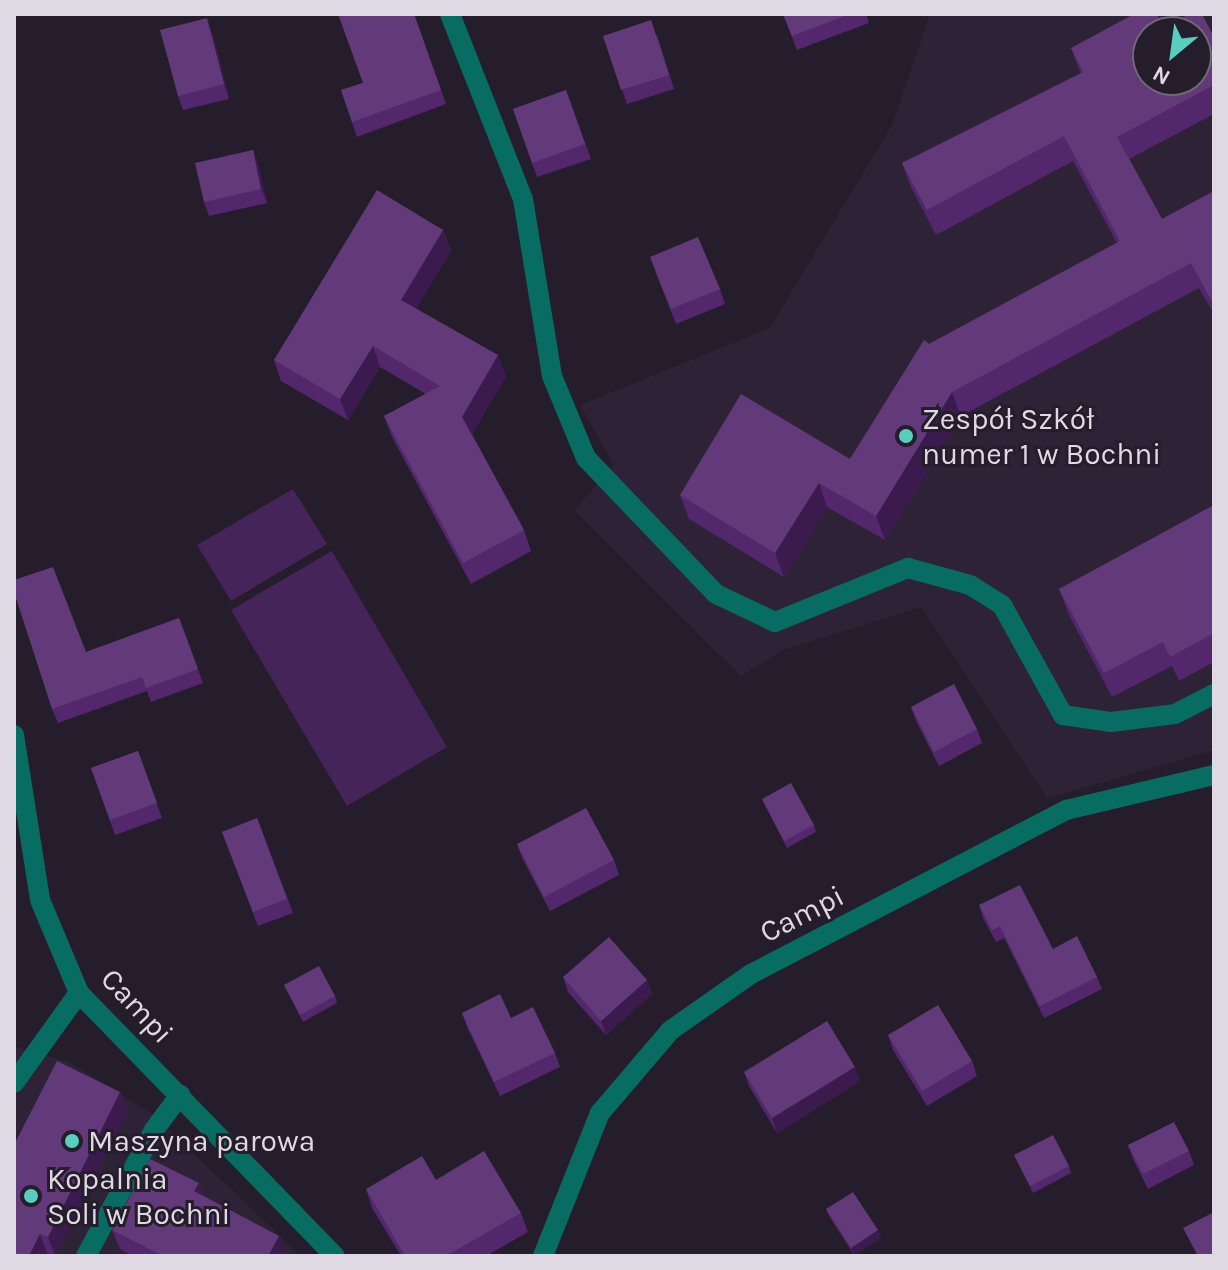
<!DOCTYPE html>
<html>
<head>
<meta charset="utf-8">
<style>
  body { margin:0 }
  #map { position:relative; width:1228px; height:1270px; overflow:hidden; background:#251d2b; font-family:Karla,sans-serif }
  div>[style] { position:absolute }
  .built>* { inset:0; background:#2e2237 }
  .green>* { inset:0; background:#442459 }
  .service>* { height:20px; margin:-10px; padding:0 10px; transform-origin:10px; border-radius:10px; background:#076d63 }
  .minor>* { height:20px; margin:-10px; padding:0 10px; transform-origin:10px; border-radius:10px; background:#076d63 }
  .wall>* { inset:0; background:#53276c }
  .shaded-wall>* { inset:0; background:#3b1b4d }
  .building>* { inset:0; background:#623a79 }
  .dots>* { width:22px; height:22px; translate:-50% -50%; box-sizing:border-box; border:4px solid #251d2b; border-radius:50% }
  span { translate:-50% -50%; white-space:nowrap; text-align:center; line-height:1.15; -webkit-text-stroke:6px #251d2b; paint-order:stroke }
  .poi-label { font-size:30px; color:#ded9e3 }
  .left { translate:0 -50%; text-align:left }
  .street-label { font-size:30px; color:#ded9e3 }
  .frame { position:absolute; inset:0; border:16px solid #ded9e3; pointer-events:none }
  .north { position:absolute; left:1132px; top:16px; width:80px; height:80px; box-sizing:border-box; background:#251d2b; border:2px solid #6f6875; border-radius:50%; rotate:209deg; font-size:22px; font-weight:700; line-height:32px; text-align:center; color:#ded9e3 }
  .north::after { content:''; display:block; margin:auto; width:28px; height:36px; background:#59cebe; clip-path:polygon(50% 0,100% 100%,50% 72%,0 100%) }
</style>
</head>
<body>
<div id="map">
  <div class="built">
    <i style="clip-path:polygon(evenodd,930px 14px,1214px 14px,1214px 750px,1047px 798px,921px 607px,783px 650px,741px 676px,574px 510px,614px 466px,580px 405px,770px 328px,892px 125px,930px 14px,1148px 32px,1196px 32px,1196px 80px,1148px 80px,1148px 32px)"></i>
    <i style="clip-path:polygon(14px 1046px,69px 1062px,152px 1114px,301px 1256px,14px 1256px)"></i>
  </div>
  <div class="green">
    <i style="clip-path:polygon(293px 489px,327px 544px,231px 601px,197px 545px)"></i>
    <i style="clip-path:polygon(332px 551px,447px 747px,347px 806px,231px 610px)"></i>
  </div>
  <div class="service">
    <i style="left:1063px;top:715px;width:49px;rotate:8.3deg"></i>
    <i style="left:1111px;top:722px;width:64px;rotate:-7.1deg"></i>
    <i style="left:1175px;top:714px;width:44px;rotate:-27.1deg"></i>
    <i style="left:14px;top:1083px;width:111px;rotate:-54.2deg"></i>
    <i style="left:86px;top:1256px;width:143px;rotate:-61.6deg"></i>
    <i style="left:154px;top:1130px;width:44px;rotate:-53.4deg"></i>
  </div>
  <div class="minor">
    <i style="left:450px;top:14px;width:199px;rotate:68.5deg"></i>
    <i style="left:523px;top:199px;width:179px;rotate:80.7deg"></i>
    <i style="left:552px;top:376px;width:89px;rotate:67.5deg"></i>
    <i style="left:586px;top:458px;width:188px;rotate:46.3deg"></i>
    <i style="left:716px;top:594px;width:65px;rotate:25.4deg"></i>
    <i style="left:775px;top:622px;width:144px;rotate:-22.1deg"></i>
    <i style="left:908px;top:568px;width:64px;rotate:15.3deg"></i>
    <i style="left:970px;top:585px;width:38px;rotate:32deg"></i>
    <i style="left:1002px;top:605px;width:126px;rotate:61deg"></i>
    <i style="left:14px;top:735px;width:167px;rotate:81deg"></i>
    <i style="left:40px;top:900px;width:101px;rotate:67.2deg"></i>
    <i style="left:79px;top:993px;width:367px;rotate:45.8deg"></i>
    <i style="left:543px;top:1256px;width:154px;rotate:-68.3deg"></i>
    <i style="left:600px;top:1113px;width:109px;rotate:-49.5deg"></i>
    <i style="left:671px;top:1030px;width:98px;rotate:-35deg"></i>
    <i style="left:751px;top:974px;width:355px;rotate:-27.5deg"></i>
    <i style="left:1066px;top:810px;width:152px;rotate:-13.3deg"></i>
  </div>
  <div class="wall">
    <i style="clip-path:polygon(414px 14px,446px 104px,357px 137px,341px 90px,363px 83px)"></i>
    <i style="clip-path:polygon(783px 14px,866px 14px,869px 23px,797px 50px)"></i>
    <i style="clip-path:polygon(1164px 28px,1214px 37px,1214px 114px,1129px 159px,1162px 219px,1214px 191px,1214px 314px,1199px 288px,961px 416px,885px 540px,827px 507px,784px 577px,689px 519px,680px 495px,850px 459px,929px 344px,1117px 243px,1073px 161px,936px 235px,911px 187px,902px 163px,1081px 74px,1071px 48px)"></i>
    <i style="clip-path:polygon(212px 32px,229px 99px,183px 110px,178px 96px)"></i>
    <i style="clip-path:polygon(657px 35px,674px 89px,627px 104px,603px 36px)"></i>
    <i style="clip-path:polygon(566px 90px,591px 159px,537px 177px,513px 109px)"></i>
    <i style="clip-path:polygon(253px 150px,258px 164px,267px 203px,209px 216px,204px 202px)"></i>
    <i style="clip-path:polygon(443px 230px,451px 251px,416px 308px,506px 376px,472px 434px,524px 530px,531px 551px,471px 584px,392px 437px,384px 416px,426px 394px,380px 367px,348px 420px,281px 381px,274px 360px)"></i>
    <i style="clip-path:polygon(655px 271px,720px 289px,725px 304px,676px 324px)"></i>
    <i style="clip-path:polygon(1214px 505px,1214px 662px,1179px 681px,1172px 666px,1112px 697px,1068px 613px,1059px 589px)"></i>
    <i style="clip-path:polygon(179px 618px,203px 683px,151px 702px,147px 691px,58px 723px,52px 709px,86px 652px)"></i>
    <i style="clip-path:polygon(911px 707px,977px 729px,982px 743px,939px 766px,916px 721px)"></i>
    <i style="clip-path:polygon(138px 751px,162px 818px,115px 835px,91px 768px)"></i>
    <i style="clip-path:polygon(762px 799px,814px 825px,816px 832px,787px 848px)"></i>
    <i style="clip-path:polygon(257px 818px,293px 913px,258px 926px,222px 832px)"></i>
    <i style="clip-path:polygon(517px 844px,614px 860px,619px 875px,550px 911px,522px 858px)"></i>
    <i style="clip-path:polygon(979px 905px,1097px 977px,1102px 989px,1044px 1018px,1004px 938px,996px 942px,983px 918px)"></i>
    <i style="clip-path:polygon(563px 977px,647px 980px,652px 994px,606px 1035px,568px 992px)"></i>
    <i style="clip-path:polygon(284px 985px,335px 996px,337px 1003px,303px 1022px)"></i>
    <i style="clip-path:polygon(462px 1013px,511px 1018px,555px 1053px,560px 1067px,500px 1096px,467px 1027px)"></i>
    <i style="clip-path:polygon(888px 1035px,972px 1061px,977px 1076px,927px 1106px,893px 1050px)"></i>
    <i style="clip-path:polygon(744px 1072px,860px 1081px,777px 1133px,749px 1086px)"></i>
    <i style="clip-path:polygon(120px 1092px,127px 1111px,55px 1256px,47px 1253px,46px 1256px,15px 1143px)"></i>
    <i style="clip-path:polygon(1128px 1145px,1189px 1151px,1194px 1165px,1148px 1189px,1133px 1159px)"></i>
    <i style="clip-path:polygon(1014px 1155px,1069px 1166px,1071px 1173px,1033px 1193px)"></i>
    <i style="clip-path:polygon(436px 1180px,521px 1213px,528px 1232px,486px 1256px,401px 1256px,372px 1208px,366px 1189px)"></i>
    <i style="clip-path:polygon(199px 1183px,204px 1197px,286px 1255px,286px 1256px,132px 1256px,120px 1249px,112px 1230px)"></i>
    <i style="clip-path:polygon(826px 1209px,878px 1230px,881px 1238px,854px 1255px,829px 1216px)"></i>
  </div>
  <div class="shaded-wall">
    <i style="clip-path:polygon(207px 18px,212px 32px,229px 99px,224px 84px)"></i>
    <i style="clip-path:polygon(253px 150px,258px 164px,267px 203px,261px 189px)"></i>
    <i style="clip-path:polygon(443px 230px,451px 251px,409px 321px,401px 300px)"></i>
    <i style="clip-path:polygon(373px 346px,380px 367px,348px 420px,340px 399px)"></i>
    <i style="clip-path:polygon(498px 355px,506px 376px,470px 437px,462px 417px)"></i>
    <i style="clip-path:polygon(952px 392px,961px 416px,885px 540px,876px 516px)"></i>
    <i style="clip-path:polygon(819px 483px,827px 507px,784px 577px,775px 553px)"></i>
    <i style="clip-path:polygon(647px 980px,652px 994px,606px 1035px,601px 1021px)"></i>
    <i style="clip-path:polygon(855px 1067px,860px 1081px,777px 1133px,772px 1118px)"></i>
    <i style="clip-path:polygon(120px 1092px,127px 1111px,55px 1256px,48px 1237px)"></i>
    <i style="clip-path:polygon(199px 1183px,206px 1202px,194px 1191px)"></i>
    <i style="clip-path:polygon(878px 1230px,881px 1238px,854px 1255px,851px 1248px)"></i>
    <i style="clip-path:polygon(40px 1234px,47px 1253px,46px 1256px,29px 1256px)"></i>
    <i style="clip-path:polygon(279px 1236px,286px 1255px,268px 1256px)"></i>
  </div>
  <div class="building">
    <i style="clip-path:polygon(338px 14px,414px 14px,441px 90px,352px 122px,341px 90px,363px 83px)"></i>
    <i style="clip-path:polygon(783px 14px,850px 14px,792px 36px)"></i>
    <i style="clip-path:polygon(evenodd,1134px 14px,1157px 14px,1164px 28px,1189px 14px,1202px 14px,1214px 37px,1214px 85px,1117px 137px,1162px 219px,1214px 191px,1214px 305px,1191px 263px,952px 392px,876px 516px,819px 483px,775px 553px,680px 495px,741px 394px,850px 459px,924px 340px,929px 344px,1120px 241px,1064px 136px,927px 210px,902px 163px,1083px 72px,1071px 48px,1134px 14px,1148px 32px,1196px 32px,1196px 80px,1148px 80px,1148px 32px)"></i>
    <i style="clip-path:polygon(207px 18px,224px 84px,178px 96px,160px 30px)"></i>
    <i style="clip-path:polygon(651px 20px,669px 75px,621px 90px,603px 36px)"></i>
    <i style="clip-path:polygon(566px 90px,585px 144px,532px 163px,513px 109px)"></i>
    <i style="clip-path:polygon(253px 150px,261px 189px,204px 202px,195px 163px)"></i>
    <i style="clip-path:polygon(377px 190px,443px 230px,401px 300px,498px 355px,462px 417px,524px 530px,463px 563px,384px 416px,440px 386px,373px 346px,340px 399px,274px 360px)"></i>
    <i style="clip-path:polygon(698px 237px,720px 289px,671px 309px,650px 257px)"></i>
    <i style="clip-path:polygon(1214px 505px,1214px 633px,1170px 657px,1163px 642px,1104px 673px,1059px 589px)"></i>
    <i style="clip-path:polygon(53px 567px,86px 652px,179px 618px,198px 669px,146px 688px,142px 677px,52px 709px,14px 592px,14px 580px)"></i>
    <i style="clip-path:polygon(954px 684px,977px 729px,934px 752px,911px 707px)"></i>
    <i style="clip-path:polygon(138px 751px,157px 803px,110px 820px,91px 768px)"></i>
    <i style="clip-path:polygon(791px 783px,814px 825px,784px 841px,762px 799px)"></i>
    <i style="clip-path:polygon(586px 808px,614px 860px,544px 897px,517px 844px)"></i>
    <i style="clip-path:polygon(257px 818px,287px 899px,253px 912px,222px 832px)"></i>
    <i style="clip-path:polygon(1020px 885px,1053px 949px,1077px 936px,1097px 977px,1040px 1006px,1000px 926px,992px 930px,979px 905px)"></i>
    <i style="clip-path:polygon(609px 937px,647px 980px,601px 1021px,563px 977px)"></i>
    <i style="clip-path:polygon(319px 966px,335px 996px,300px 1015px,284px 985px)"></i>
    <i style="clip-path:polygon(500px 994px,511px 1018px,533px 1007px,555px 1053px,494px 1082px,462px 1013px)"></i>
    <i style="clip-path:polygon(938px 1005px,972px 1061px,922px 1091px,888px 1035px)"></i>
    <i style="clip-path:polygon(827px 1021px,855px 1067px,772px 1118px,744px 1072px)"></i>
    <i style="clip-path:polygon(57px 1061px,120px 1092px,48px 1237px,40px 1234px,29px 1256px,14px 1256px,14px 1142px,15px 1143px)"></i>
    <i style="clip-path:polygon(1174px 1122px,1189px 1151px,1143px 1174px,1128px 1145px)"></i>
    <i style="clip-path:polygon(1053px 1135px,1069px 1166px,1030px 1186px,1014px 1155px)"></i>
    <i style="clip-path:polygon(484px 1151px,521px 1213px,446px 1256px,405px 1256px,366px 1189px,422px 1156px,436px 1180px)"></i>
    <i style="clip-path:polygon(150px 1159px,199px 1183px,194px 1191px,279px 1236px,268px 1256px,163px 1256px,112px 1230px)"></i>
    <i style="clip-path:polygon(853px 1192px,878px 1230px,851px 1248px,826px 1209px)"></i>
    <i style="clip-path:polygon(1214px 1212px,1214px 1256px,1198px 1256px,1183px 1228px)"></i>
  </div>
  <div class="dots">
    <i style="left:906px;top:436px;background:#59cebe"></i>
    <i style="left:72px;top:1141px;background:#59cebe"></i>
    <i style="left:31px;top:1196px;background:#59cebe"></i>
  </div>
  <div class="poi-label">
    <span class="left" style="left:922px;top:436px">Zespół Szkół<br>numer 1 w Bochni</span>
    <span class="left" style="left:88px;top:1141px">Maszyna parowa</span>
    <span class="left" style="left:47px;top:1196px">Kopalnia<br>Soli w Bochni</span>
  </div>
  <div class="street-label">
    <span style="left:802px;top:914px;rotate:-27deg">Campi</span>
    <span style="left:137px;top:1006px;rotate:47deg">Campi</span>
  </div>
  <div class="frame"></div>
  <div class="north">N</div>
</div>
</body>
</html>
